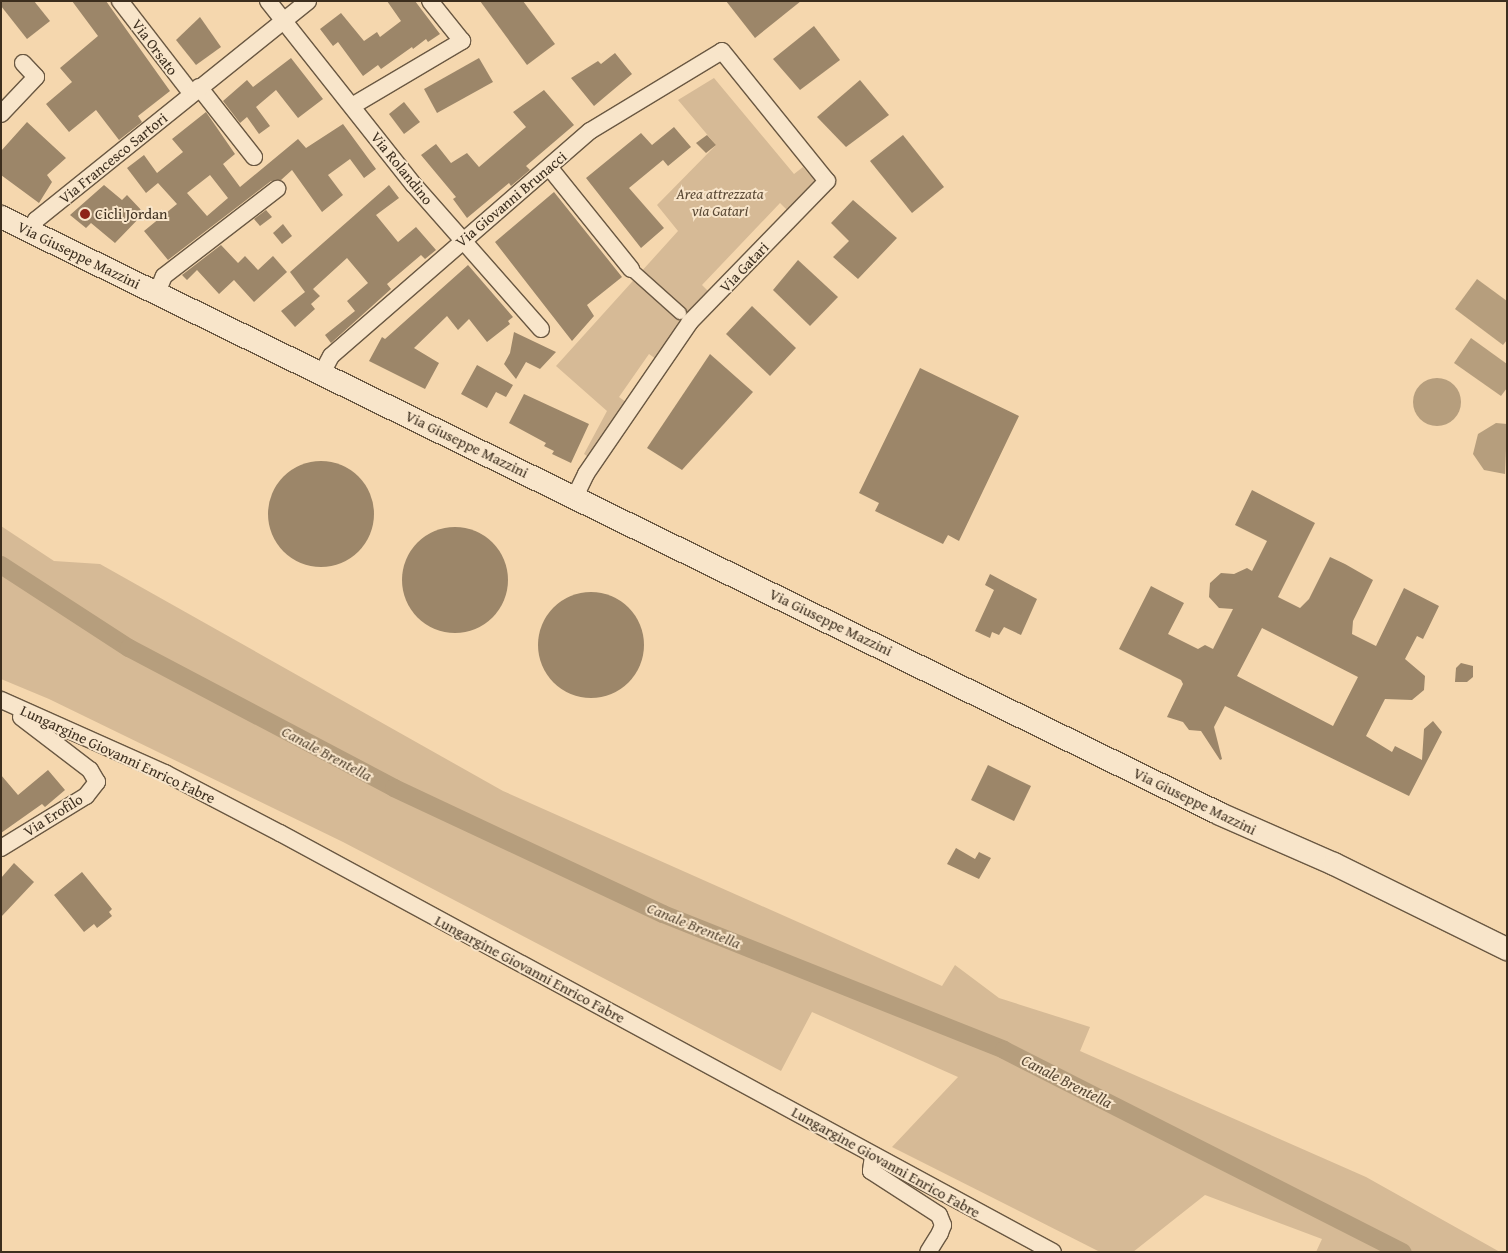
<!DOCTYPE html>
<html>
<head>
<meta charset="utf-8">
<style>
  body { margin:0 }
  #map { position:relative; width:1508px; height:1253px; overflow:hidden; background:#f5d7ae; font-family:"Gentium Book Plus",serif }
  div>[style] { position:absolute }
  .green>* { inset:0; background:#d6ba96 }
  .water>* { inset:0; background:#b69e7d }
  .round { border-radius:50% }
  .canal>* { height:18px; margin:-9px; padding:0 9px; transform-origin:9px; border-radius:9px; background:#b69e7d }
  .building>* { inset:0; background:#9c8669 }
  .roads { filter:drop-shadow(1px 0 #6a5842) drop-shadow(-1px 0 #6a5842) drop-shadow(0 1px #6a5842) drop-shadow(0 -1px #6a5842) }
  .pedestrian>* { height:12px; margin:-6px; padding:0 6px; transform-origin:6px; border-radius:6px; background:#f8e5ca }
  .minor>* { height:16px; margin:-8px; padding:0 8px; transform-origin:8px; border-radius:8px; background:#f8e5ca }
  .secondary>* { height:22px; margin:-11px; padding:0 11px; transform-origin:11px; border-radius:11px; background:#f8e5ca }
  .dots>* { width:14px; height:14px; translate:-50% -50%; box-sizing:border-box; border:2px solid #f8e5ca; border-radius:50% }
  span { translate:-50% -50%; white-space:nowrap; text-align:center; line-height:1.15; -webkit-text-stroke:4px #f8e5ca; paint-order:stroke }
  .street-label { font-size:15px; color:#3c2e1e }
  .park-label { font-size:15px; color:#5b4a36; font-style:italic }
  .poi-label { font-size:15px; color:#3c2e1e }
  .left { translate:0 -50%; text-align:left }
  .water-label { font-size:16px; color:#5a4a36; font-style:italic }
  .frame { position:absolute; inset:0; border:2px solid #3c2e1e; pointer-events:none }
</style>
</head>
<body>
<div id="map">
  <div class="green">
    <i style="clip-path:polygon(714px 78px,794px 174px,803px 167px,816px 182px,788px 211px,780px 203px,702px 285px,710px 293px,656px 359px,649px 354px,619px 397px,626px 402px,590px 458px,584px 454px,607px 411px,556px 366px,678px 231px,657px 205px,716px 145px,678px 100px)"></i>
    <i style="clip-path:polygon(1px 526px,54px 561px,100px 564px,503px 791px,942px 986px,955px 965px,999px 998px,1090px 1027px,1080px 1051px,1366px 1177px,1500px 1252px,1316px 1252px,1322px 1239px,1205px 1195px,1133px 1252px,1100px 1252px,892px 1147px,958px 1077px,812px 1012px,781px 1071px,343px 842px,49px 699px,1px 679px)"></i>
  </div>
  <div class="water">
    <i style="clip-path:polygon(1477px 279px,1507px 301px,1507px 340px,1503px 345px,1455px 309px)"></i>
    <i style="clip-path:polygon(1471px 338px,1507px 364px,1507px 388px,1501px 396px,1454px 363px)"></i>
    <i class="round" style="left:1413px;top:378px;width:48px;height:48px"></i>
    <i style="clip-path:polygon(1496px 423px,1507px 424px,1505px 474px,1484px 470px,1473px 454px,1478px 434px)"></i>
  </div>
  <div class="canal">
    <i style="left:1px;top:565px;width:153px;rotate:33deg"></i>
    <i style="left:129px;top:648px;width:300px;rotate:27.8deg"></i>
    <i style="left:394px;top:788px;width:297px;rotate:25.1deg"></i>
    <i style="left:663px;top:914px;width:367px;rotate:21.7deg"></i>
    <i style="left:1004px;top:1050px;width:447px;rotate:26.9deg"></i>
  </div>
  <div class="building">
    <i style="clip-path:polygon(1px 1px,34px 1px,50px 21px,27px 39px,1px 6px)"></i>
    <i style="clip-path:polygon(72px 1px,106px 1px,170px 91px,138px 116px,142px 122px,119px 140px,96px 110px,69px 132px,46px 104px,72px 82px,60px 68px,98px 36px)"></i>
    <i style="clip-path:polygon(387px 1px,415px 1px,440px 34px,428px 42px,426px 39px,413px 49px,412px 47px,381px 69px,378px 65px,363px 76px,338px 42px,333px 46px,320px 29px,341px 13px,364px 41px,377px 32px,380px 37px,401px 21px)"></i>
    <i style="clip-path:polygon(480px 1px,523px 1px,555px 44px,527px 65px)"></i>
    <i style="clip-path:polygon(726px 1px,801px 1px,755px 38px)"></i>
    <i style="clip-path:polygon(200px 17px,221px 47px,196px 65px,176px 40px)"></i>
    <i style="clip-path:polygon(814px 26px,840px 60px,800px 90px,773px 59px)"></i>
    <i style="clip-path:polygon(615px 53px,632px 74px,594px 106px,571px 78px,598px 61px,601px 64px)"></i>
    <i style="clip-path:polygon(291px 58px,323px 99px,298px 118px,276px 90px,256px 107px,270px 126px,259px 134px,247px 117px,240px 123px,223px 101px,247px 80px,253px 87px)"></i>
    <i style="clip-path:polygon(479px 58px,493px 82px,437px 113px,424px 89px)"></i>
    <i style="clip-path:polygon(860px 80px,889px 115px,846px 147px,817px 117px)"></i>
    <i style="clip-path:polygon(544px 90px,574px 125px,526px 166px,530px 170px,511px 186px,509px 183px,467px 218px,453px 199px,456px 197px,421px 155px,436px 144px,451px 163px,467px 153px,479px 167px,526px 127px,513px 112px)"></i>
    <i style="clip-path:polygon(404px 102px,420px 122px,404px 134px,389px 114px)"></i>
    <i style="clip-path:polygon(evenodd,206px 112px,235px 154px,223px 164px,240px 187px,298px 139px,306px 148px,343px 124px,376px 169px,364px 178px,350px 159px,328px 175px,343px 195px,322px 212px,292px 170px,281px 180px,271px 181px,168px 260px,144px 231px,177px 204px,158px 183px,146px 193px,127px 168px,144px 155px,157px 173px,183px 152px,172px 139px,206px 112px,210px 175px,228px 198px,207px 216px,187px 193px,210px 175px)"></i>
    <i style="clip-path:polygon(27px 122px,66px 158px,47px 175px,52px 182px,39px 203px,1px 175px,1px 151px)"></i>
    <i style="clip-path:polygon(674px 127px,691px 147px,668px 166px,663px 160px,629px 188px,664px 228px,641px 248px,586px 178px,641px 133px,652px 145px)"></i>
    <i style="clip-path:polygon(707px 135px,716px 145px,706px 153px,696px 143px)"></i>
    <i style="clip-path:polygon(903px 135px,944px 187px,912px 213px,870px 161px)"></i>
    <i style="clip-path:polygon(104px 185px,122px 200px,127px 195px,144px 213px,115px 243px,91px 223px,86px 228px,70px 215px)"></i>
    <i style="clip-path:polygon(389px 185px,399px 198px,376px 215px,398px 242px,416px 227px,436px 250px,425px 259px,421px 255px,387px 284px,391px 289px,331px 343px,325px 335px,355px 311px,347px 301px,368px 283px,347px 258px,313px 289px,320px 296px,311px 304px,315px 309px,295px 327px,281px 311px,305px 292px,290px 272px)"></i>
    <i style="clip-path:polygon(554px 192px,622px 277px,587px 305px,594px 316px,572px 341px,495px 242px)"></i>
    <i style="clip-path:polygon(853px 200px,897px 238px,858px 279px,833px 257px,849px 241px,831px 223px)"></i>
    <i style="clip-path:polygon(266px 210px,272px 217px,260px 226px,254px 219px)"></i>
    <i style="clip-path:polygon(283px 224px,292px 236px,282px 244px,273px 233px)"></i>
    <i style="clip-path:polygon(221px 245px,238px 263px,245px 256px,258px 270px,273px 256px,287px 272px,254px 302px,234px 280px,219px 294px,197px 270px,187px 280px,182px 275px)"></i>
    <i style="clip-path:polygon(798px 260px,838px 297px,810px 326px,773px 290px)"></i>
    <i style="clip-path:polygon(468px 265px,513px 317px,508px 321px,510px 324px,487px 342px,469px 319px,458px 330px,447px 316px,414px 348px,439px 363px,425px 389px,369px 361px,382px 337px,385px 339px)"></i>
    <i style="clip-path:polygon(752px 306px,796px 348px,770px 376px,726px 334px)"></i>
    <i style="clip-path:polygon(514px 332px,556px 352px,540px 369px,526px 362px,516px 379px,504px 364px,510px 353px)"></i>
    <i style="clip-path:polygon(710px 354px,753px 392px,682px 470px,647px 448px)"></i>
    <i style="clip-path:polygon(477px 365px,513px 385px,506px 397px,496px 392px,487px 408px,461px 394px)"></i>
    <i style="clip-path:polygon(920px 368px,1019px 416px,959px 541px,948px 535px,943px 544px,875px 511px,879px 503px,859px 493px)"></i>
    <i style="clip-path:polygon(524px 394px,589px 424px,571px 463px,552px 454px,554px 451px,544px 446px,546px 443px,509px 423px)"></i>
    <i class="round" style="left:268px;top:461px;width:106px;height:106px"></i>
    <i style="clip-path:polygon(evenodd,1252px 490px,1315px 523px,1278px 597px,1300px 608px,1309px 599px,1330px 557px,1345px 564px,1373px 580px,1353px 621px,1352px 634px,1376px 646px,1404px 588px,1439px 606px,1423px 639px,1417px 636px,1405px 659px,1425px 676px,1424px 690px,1412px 700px,1385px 699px,1366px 736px,1392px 752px,1395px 746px,1422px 760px,1424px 729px,1433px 721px,1442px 732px,1409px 796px,1225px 706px,1214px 727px,1222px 759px,1220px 760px,1201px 731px,1189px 730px,1183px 722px,1167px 717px,1183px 684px,1181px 680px,1119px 649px,1151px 586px,1184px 603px,1168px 634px,1198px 649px,1205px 645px,1213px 649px,1233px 609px,1219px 608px,1209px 597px,1210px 583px,1221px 573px,1234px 574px,1247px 568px,1252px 571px,1267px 541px,1235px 525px,1252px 490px,1262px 628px,1358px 677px,1333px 726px,1237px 676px,1262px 628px)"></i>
    <i class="round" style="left:402px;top:527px;width:106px;height:106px"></i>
    <i style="clip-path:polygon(990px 574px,1037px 599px,1021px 635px,1004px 627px,999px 635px,992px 632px,990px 638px,975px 631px,994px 590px,985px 585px)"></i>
    <i class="round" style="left:538px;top:592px;width:106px;height:106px"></i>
    <i style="clip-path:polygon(1461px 663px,1473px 666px,1473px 677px,1467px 682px,1455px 682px,1456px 668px)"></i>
    <i style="clip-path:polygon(988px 765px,1031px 786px,1014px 821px,971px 800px)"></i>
    <i style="clip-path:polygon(48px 770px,65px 790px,45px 807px,42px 804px,1px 833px,1px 775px,18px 795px)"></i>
    <i style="clip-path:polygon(956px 848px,975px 859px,979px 852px,991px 858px,979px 879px,947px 864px)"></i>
    <i style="clip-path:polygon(14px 863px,34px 882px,1px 917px,1px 878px)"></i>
    <i style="clip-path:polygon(82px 872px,112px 909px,109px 912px,112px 916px,97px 928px,94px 924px,84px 932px,54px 895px)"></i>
  </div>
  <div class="roads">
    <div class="pedestrian">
      <i style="left:631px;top:269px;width:66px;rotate:41.9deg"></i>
    </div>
    <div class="minor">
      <i style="left:120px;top:1px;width:116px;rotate:52.3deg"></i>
      <i style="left:268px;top:1px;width:235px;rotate:51.6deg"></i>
      <i style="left:414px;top:185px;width:192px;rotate:48.6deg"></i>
      <i style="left:199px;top:87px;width:89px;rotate:51.8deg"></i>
      <i style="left:352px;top:106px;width:128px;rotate:-30.6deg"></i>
      <i style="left:462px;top:41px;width:51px;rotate:-128.7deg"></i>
      <i style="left:1px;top:114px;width:51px;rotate:-46.6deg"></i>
      <i style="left:36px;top:77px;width:19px;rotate:-133deg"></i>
      <i style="left:549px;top:167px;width:131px;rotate:51.2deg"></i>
      <i style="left:31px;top:231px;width:12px;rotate:-66deg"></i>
      <i style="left:36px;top:220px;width:349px;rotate:-38.8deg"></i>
      <i style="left:157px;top:293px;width:18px;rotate:-68deg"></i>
      <i style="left:164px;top:276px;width:143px;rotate:-37.6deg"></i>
      <i style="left:322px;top:373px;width:19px;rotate:-62deg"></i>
      <i style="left:331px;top:356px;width:343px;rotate:-41deg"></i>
      <i style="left:590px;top:131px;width:154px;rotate:-31.2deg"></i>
      <i style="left:722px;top:51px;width:167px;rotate:51.1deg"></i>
      <i style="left:827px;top:181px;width:197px;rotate:134.2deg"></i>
      <i style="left:690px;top:322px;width:184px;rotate:124.4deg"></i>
      <i style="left:586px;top:474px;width:25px;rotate:116deg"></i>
      <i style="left:1px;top:700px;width:180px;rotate:24deg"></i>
      <i style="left:165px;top:773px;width:130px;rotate:27.6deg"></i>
      <i style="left:280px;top:833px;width:879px;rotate:28.46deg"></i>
      <i style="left:1px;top:848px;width:100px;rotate:-31.5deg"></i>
      <i style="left:86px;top:796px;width:18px;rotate:-52deg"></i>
      <i style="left:97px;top:782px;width:14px;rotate:-120deg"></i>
      <i style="left:90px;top:770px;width:87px;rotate:-142.5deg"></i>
      <i style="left:873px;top:1156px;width:15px;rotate:98deg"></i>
      <i style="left:871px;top:1171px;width:81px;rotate:32.9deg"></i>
      <i style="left:939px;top:1215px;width:11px;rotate:68deg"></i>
      <i style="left:943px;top:1225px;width:9px;rotate:111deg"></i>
      <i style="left:940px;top:1233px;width:22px;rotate:122deg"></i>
    </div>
    <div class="secondary">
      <i style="left:1px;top:217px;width:1357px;rotate:26.09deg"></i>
      <i style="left:1220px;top:814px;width:124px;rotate:23.7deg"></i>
      <i style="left:1334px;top:864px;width:193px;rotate:26.2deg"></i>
    </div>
  </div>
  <div class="dots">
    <i style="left:85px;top:214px;background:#8f2418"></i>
  </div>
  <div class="street-label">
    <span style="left:155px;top:47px;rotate:53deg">Via Orsato</span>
    <span style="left:113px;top:158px;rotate:-39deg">Via Francesco Sartori</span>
    <span style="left:402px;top:168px;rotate:51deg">Via Rolandino</span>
    <span style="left:511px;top:199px;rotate:-40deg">Via Giovanni Brunacci</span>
    <span style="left:79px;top:255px;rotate:26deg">Via Giuseppe Mazzini</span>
    <span style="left:744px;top:267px;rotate:-46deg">Via Gatari</span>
    <span style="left:467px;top:444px;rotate:26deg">Via Giuseppe Mazzini</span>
    <span style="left:831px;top:622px;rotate:26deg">Via Giuseppe Mazzini</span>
    <span style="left:118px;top:754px;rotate:25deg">Lungargine Giovanni Enrico Fabre</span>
    <span style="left:1195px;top:801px;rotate:26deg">Via Giuseppe Mazzini</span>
    <span style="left:53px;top:815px;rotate:-32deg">Via Erofilo</span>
    <span style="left:530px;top:969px;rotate:28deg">Lungargine Giovanni Enrico Fabre</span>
    <span style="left:886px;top:1162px;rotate:29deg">Lungargine Giovanni Enrico Fabre</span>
  </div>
  <div class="park-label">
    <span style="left:720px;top:202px">Area attrezzata<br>via Gatari</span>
  </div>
  <div class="poi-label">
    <span class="left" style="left:95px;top:214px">Cicli Jordan</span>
  </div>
  <div class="water-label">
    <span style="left:327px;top:753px;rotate:28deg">Canale Brentella</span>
    <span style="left:694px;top:925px;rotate:22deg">Canale Brentella</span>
    <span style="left:1067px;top:1081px;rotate:27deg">Canale Brentella</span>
  </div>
  <div class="frame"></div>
</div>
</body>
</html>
